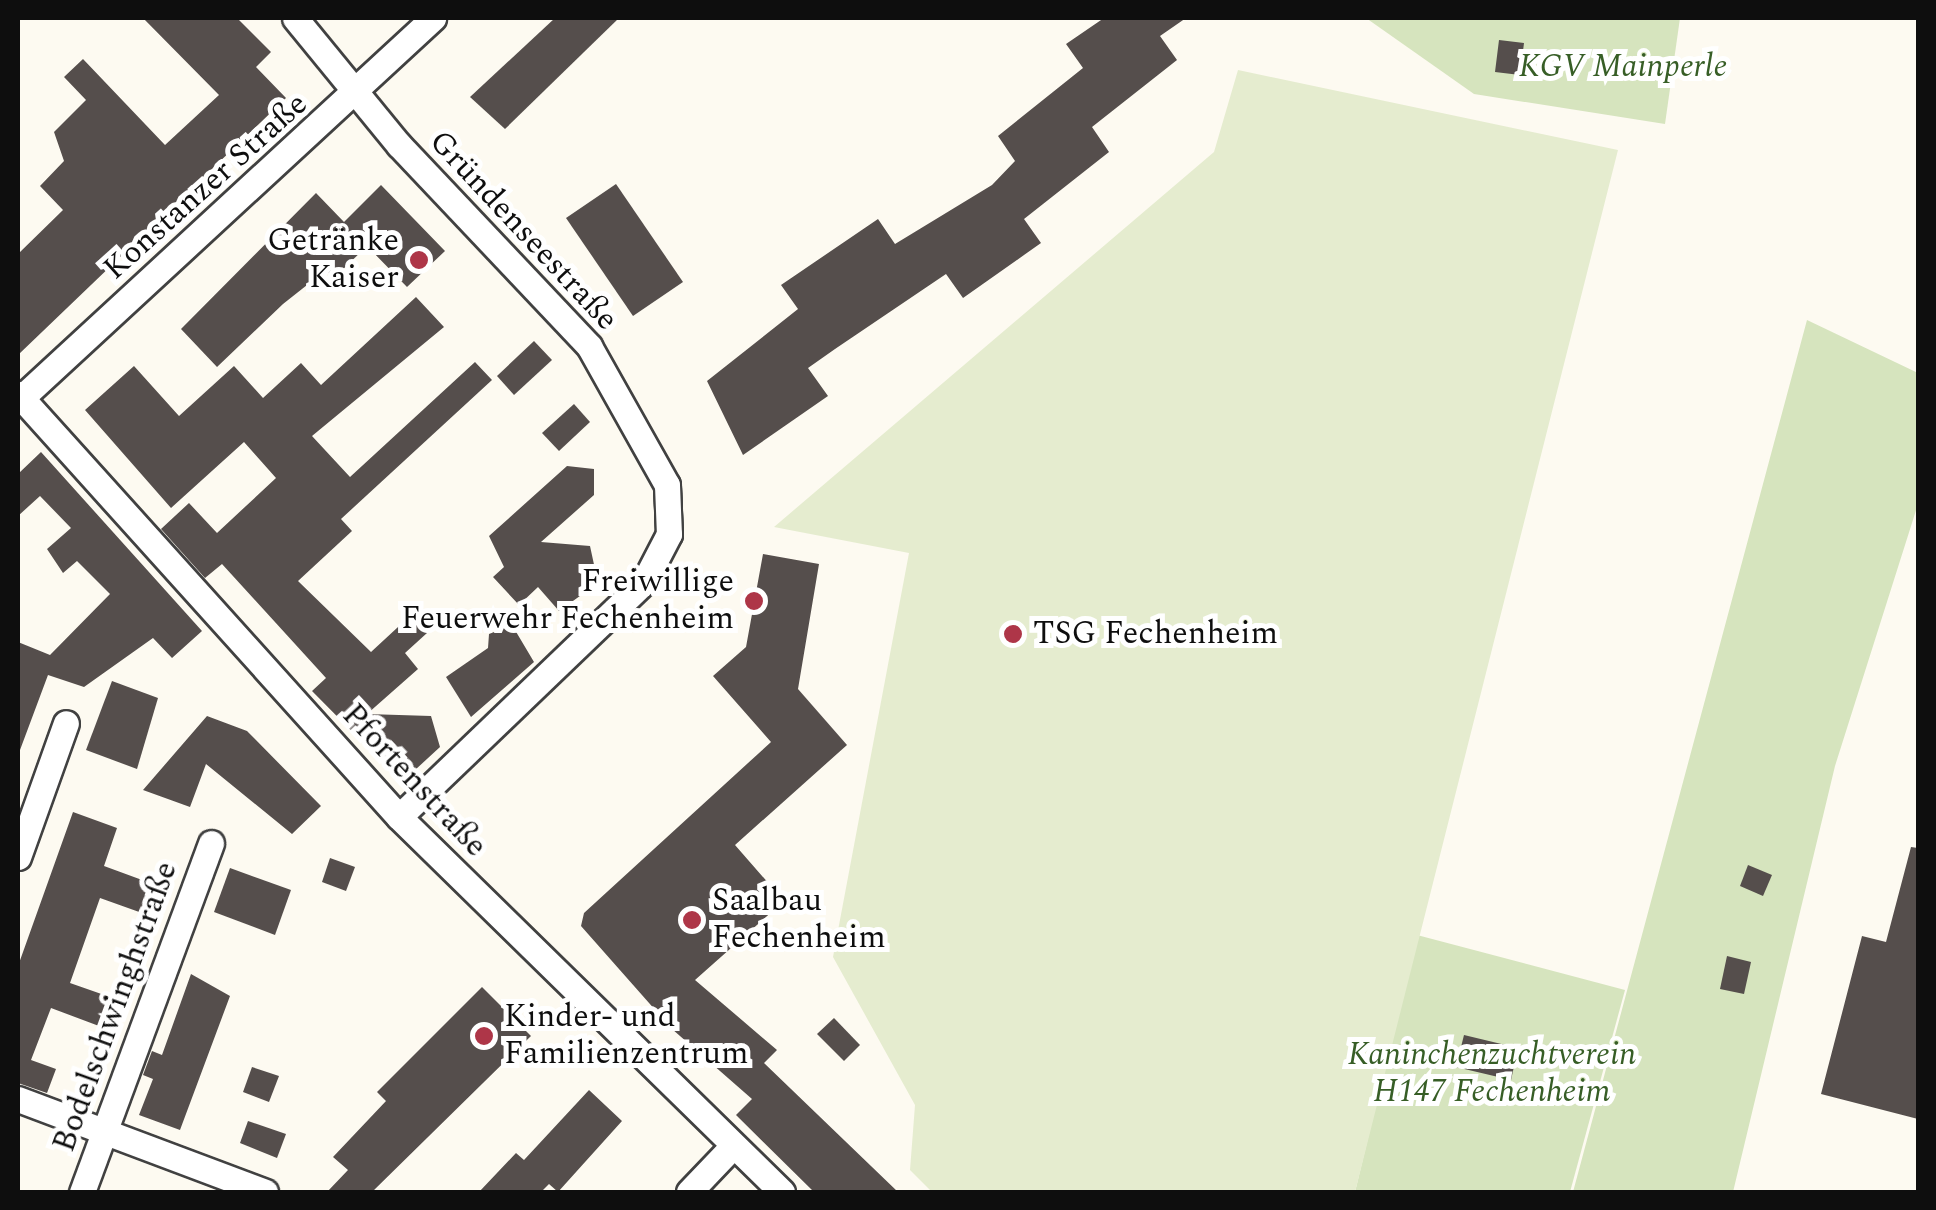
<!DOCTYPE html>
<html>
<head>
<meta charset="utf-8">
<style>
  body { margin:0 }
  #map { position:relative; width:1936px; height:1210px; overflow:hidden; background:#fdfaf1; font-family:Spectral,serif }
  div>[style] { position:absolute }
  .green>* { inset:0; background:#d6e4be }
  .pitch>* { inset:0; background:#e5eccf }
  .building>* { inset:0; background:#554e4c }
  .roads { filter:drop-shadow(2px 0 #414141) drop-shadow(-2px 0 #414141) drop-shadow(0 2px #414141) drop-shadow(0 -2px #414141) }
  .street>* { height:25px; margin:-12.5px; padding:0 12.5px; transform-origin:12.5px; border-radius:12.5px; background:#fff }
  .dots>* { width:28px; height:28px; translate:-50% -50%; box-sizing:border-box; border:5px solid #fff; border-radius:50% }
  span { translate:-50% -50%; white-space:nowrap; text-align:center; line-height:1.15; -webkit-text-stroke:10px #fff; paint-order:stroke }
  .park-label { font-size:32px; color:#375e26; font-style:italic }
  .street-label { font-size:32px; color:#0e0e0e }
  .poi-label { font-size:32px; color:#0e0e0e }
  .right { translate:-100% -50%; text-align:right }
  .left { translate:0 -50%; text-align:left }
  .frame { position:absolute; inset:0; border:20px solid #0e0e0e; pointer-events:none }
</style>
</head>
<body>
<div id="map">
  <div class="green">
    <i style="clip-path:polygon(1366px 18px,1680px 18px,1665px 124px,1474px 94px)"></i>
    <i style="clip-path:polygon(1807px 320px,1918px 373px,1918px 504px,1835px 766px,1733px 1192px,1573px 1192px)"></i>
    <i style="clip-path:polygon(1417px 935px,1625px 990px,1570px 1192px,1355px 1192px)"></i>
  </div>
  <div class="pitch">
    <i style="clip-path:polygon(1238px 70px,1618px 150px,1355px 1192px,932px 1192px,910px 1170px,915px 1105px,833px 957px,909px 553px,774px 527px,1214px 152px)"></i>
  </div>
  <div class="building">
    <i style="clip-path:polygon(143px 18px,237px 18px,271px 52px,256px 67px,286px 98px,18px 355px,18px 254px,63px 210px,40px 186px,64px 161px,54px 132px,86px 100px,64px 77px,83px 59px,165px 145px,219px 95px)"></i>
    <i style="clip-path:polygon(555px 18px,619px 18px,505px 129px,470px 97px)"></i>
    <i style="clip-path:polygon(1104px 18px,1186px 18px,1160px 36px,1177px 60px,1092px 127px,1109px 152px,1024px 219px,1041px 243px,963px 298px,946px 274px,835px 349px,808px 368px,828px 396px,743px 455px,707px 381px,798px 309px,781px 285px,878px 219px,895px 244px,992px 185px,1015px 161px,998px 136px,1083px 68px,1066px 44px)"></i>
    <i style="clip-path:polygon(1499px 40px,1524px 43px,1520px 75px,1495px 72px)"></i>
    <i style="clip-path:polygon(616px 184px,683px 282px,633px 316px,566px 218px)"></i>
    <i style="clip-path:polygon(381px 185px,445px 251px,407px 287px,367px 246px,334px 278px,326px 270px,283px 304px,217px 367px,181px 329px,316px 193px,344px 222px)"></i>
    <i style="clip-path:polygon(416px 297px,444px 327px,312px 436px,350px 477px,475px 362px,492px 380px,341px 519px,352px 531px,298px 581px,371px 652px,411px 615px,427px 633px,405px 653px,418px 669px,367px 714px,431px 716px,440px 747px,402px 782px,312px 691px,326px 678px,222px 564px,205px 578px,161px 529px,189px 503px,217px 533px,276px 478px,244px 442px,171px 508px,85px 410px,134px 366px,179px 416px,234px 366px,263px 398px,301px 363px,321px 385px)"></i>
    <i style="clip-path:polygon(534px 341px,552px 360px,514px 395px,497px 376px)"></i>
    <i style="clip-path:polygon(574px 404px,590px 422px,559px 451px,542px 433px)"></i>
    <i style="clip-path:polygon(41px 452px,202px 631px,172px 658px,153px 638px,84px 687px,48px 675px,20px 750px,18px 642px,50px 655px,110px 594px,77px 561px,63px 573px,47px 549px,71px 528px,40px 496px,18px 516px,18px 474px)"></i>
    <i style="clip-path:polygon(567px 466px,594px 469px,594px 495px,541px 542px,590px 546px,598px 583px,559px 611px,538px 587px,519px 605px,493px 577px,504px 567px,489px 536px)"></i>
    <i style="clip-path:polygon(763px 554px,819px 564px,798px 689px,847px 745px,735px 845px,784px 901px,695px 980px,777px 1050px,764px 1063px,898px 1192px,814px 1192px,736px 1115px,752px 1099px,672px 1029px,581px 926px,584px 913px,771px 742px,713px 676px,746px 647px)"></i>
    <i style="clip-path:polygon(512px 625px,534px 662px,471px 717px,446px 677px,488px 648px,489px 634px)"></i>
    <i style="clip-path:polygon(112px 681px,158px 698px,137px 769px,86px 750px)"></i>
    <i style="clip-path:polygon(207px 716px,247px 731px,321px 806px,292px 834px,206px 764px,190px 807px,143px 790px)"></i>
    <i style="clip-path:polygon(73px 812px,117px 828px,104px 866px,153px 884px,142px 913px,100px 898px,70px 983px,110px 997px,99px 1026px,51px 1008px,31px 1060px,56px 1069px,47px 1093px,18px 1083px,18px 966px)"></i>
    <i style="clip-path:polygon(1911px 847px,1918px 848px,1918px 1119px,1821px 1094px,1862px 936px,1886px 942px)"></i>
    <i style="clip-path:polygon(330px 858px,355px 867px,346px 891px,322px 882px)"></i>
    <i style="clip-path:polygon(1748px 865px,1772px 875px,1763px 896px,1740px 886px)"></i>
    <i style="clip-path:polygon(230px 868px,291px 890px,275px 935px,214px 912px)"></i>
    <i style="clip-path:polygon(1727px 956px,1751px 962px,1744px 994px,1720px 989px)"></i>
    <i style="clip-path:polygon(191px 974px,230px 996px,180px 1130px,139px 1115px,153px 1079px,143px 1075px,152px 1051px,162px 1055px)"></i>
    <i style="clip-path:polygon(482px 987px,531px 1036px,372px 1192px,327px 1192px,348px 1170px,333px 1157px,386px 1101px,377px 1092px)"></i>
    <i style="clip-path:polygon(834px 1018px,860px 1045px,844px 1061px,817px 1034px)"></i>
    <i style="clip-path:polygon(1464px 1035px,1518px 1048px,1511px 1080px,1456px 1067px)"></i>
    <i style="clip-path:polygon(252px 1067px,279px 1076px,269px 1102px,243px 1092px)"></i>
    <i style="clip-path:polygon(589px 1090px,622px 1121px,558px 1192px,549px 1184px,541px 1192px,479px 1192px,516px 1153px,524px 1160px)"></i>
    <i style="clip-path:polygon(248px 1121px,286px 1134px,277px 1158px,240px 1143px)"></i>
  </div>
  <div class="roads">
    <div class="street">
      <i style="left:295px;top:18px;width:164px;rotate:50.7deg"></i>
      <i style="left:399px;top:145px;width:277px;rotate:46.6deg"></i>
      <i style="left:589px;top:346px;width:159px;rotate:60.7deg"></i>
      <i style="left:667px;top:485px;width:49px;rotate:87.7deg"></i>
      <i style="left:669px;top:534px;width:54px;rotate:117.5deg"></i>
      <i style="left:644px;top:582px;width:339px;rotate:136.2deg"></i>
      <i style="left:18px;top:394px;width:569px;rotate:47.99deg"></i>
      <i style="left:399px;top:817px;width:536px;rotate:44.4deg"></i>
      <i style="left:18px;top:401px;width:565px;rotate:-42.7deg"></i>
      <i style="left:18px;top:857px;width:142px;rotate:-70.3deg"></i>
      <i style="left:18px;top:1099px;width:264px;rotate:20.6deg"></i>
      <i style="left:82px;top:1192px;width:372px;rotate:-69.7deg"></i>
      <i style="left:689px;top:1192px;width:64px;rotate:-46.3deg"></i>
    </div>
  </div>
  <div class="dots">
    <i style="left:419px;top:260px;background:#ae3648"></i>
    <i style="left:754px;top:601px;background:#ae3648"></i>
    <i style="left:1013px;top:634px;background:#ae3648"></i>
    <i style="left:692px;top:920px;background:#ae3648"></i>
    <i style="left:484px;top:1036px;background:#ae3648"></i>
  </div>
  <div class="park-label">
    <span style="left:1623px;top:67px">KGV Mainperle</span>
    <span style="left:1492px;top:1074px">Kaninchenzuchtverein<br>H147 Fechenheim</span>
  </div>
  <div class="street-label">
    <span style="left:206px;top:187px;rotate:-42deg">Konstanzer Straße</span>
    <span style="left:523px;top:231px;rotate:47deg">Gründenseestraße</span>
    <span style="left:414px;top:781px;rotate:47deg">Pfortenstraße</span>
    <span style="left:116px;top:1007px;rotate:-70deg">Bodelschwinghstraße</span>
  </div>
  <div class="poi-label">
    <span class="right" style="left:399px;top:260px">Getränke<br>Kaiser</span>
    <span class="right" style="left:734px;top:601px">Freiwillige<br>Feuerwehr Fechenheim</span>
    <span class="left" style="left:1033px;top:634px">TSG Fechenheim</span>
    <span class="left" style="left:712px;top:920px">Saalbau<br>Fechenheim</span>
    <span class="left" style="left:504px;top:1036px">Kinder- und<br>Familienzentrum</span>
  </div>
  <div class="frame"></div>
</div>
</body>
</html>
